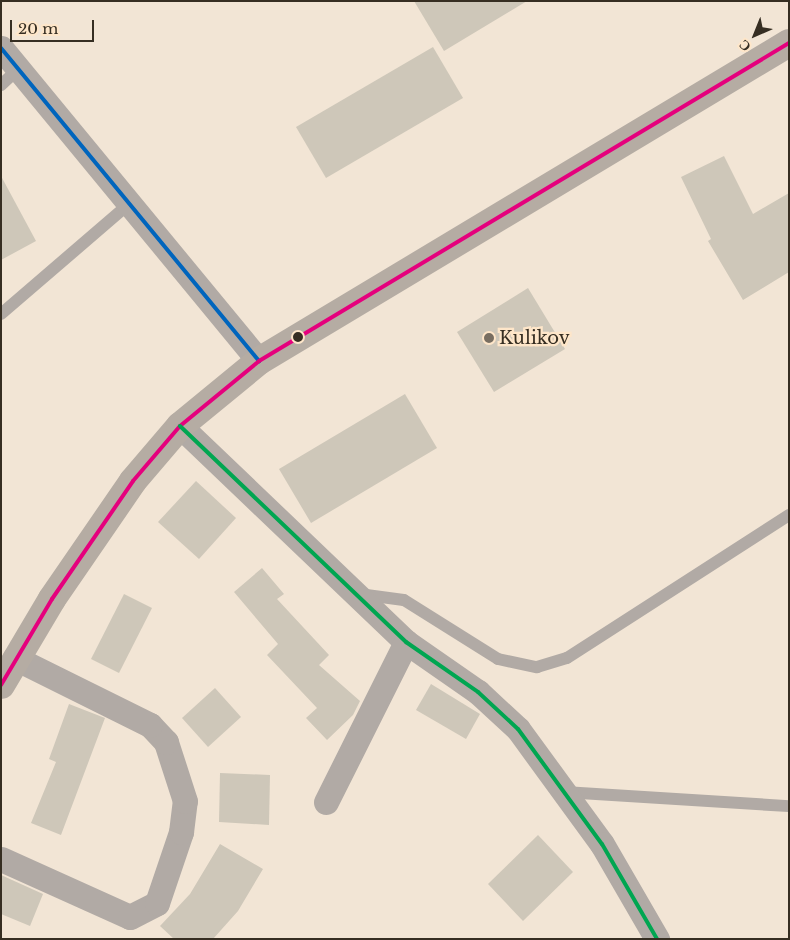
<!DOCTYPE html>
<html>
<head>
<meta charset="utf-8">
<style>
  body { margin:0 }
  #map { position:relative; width:790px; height:940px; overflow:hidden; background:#f2e5d5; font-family:"Libre Baskerville",serif }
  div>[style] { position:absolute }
  .building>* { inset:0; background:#cec7b9 }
  .lane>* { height:12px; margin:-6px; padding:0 6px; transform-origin:6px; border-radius:6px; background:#b1aaa5 }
  .street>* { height:25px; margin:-12.5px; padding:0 12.5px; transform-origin:12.5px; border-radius:12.5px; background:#b1aaa5 }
  .primary>* { height:28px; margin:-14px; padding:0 14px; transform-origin:14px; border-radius:14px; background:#b5aca3 }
  .bus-1>* { height:4px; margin:-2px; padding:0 2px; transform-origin:2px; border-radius:2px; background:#0065bd }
  .bus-2>* { height:4px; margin:-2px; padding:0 2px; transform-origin:2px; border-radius:2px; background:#e5007d }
  .bus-3>* { height:4px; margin:-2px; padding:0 2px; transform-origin:2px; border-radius:2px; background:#00a651 }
  .dots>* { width:14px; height:14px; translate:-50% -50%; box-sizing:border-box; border:2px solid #fee6c9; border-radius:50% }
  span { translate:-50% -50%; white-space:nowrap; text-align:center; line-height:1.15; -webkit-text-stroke:4.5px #fee6c9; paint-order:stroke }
  .poi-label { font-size:18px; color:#362e22 }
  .left { translate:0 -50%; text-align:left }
  .frame { position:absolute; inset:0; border:2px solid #362e22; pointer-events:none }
  .north { position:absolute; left:730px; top:10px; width:50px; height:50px; -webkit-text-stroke:4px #fee6c9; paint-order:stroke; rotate:224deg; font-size:14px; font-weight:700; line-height:20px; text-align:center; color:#362e22 }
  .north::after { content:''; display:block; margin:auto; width:18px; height:22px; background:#362e22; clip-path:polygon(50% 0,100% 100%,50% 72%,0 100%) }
  .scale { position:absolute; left:10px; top:20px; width:84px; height:22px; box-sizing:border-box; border:2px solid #362e22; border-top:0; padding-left:6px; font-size:15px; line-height:18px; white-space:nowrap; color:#362e22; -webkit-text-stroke:4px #fee6c9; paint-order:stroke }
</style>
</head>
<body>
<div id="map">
  <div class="building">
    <i style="clip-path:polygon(414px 1px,527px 1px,444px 51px)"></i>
    <i style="clip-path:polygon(433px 47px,463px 98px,326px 178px,296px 127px)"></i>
    <i style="clip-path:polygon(724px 156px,753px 214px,789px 193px,789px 272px,743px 300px,708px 241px,711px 239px,681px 177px)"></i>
    <i style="clip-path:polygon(1px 176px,36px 241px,1px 260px)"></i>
    <i style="clip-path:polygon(528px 288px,565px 349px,494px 392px,457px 332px)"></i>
    <i style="clip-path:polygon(405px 394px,437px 448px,311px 523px,279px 469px)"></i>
    <i style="clip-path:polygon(196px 481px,236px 518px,199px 559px,158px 522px)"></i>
    <i style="clip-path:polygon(262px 568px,284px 594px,277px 599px,329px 655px,319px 665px,360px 701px,353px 715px,327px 740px,306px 718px,317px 708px,267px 655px,278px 644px,234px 592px)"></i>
    <i style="clip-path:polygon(124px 594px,152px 608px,119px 673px,91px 659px)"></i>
    <i style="clip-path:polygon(431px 684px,480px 714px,466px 739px,416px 710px)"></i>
    <i style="clip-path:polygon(215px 688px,241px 717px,208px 747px,182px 718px)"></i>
    <i style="clip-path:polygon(69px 704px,105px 718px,61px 835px,31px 823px,56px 762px,49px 759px)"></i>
    <i style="clip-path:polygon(220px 773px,270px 775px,269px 825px,219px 822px)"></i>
    <i style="clip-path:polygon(538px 835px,573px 872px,523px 921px,488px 884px)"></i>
    <i style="clip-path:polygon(220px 844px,263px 869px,238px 911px,213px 939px,174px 939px,160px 926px,190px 894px)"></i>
    <i style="clip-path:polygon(1px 875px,43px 894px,30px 926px,1px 914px)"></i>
  </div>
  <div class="lane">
    <i style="left:1px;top:85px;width:23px;rotate:-43deg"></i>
    <i style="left:1px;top:314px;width:169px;rotate:-40.7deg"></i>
    <i style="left:359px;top:594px;width:45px;rotate:7.6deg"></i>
    <i style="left:404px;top:600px;width:111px;rotate:32.1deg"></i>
    <i style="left:498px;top:659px;width:40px;rotate:12deg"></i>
    <i style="left:537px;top:667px;width:31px;rotate:-17deg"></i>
    <i style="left:567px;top:658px;width:264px;rotate:-32.8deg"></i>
    <i style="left:564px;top:792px;width:225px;rotate:3.6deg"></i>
  </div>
  <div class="street">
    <i style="left:1px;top:48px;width:406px;rotate:50.5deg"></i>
    <i style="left:180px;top:426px;width:313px;rotate:43.7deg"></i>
    <i style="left:406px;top:642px;width:88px;rotate:34.8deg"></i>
    <i style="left:478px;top:692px;width:54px;rotate:42.8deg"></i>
    <i style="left:518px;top:729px;width:142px;rotate:53.9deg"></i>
    <i style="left:602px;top:844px;width:110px;rotate:59.9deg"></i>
    <i style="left:326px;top:802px;width:179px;rotate:-63.4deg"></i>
    <i style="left:1px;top:859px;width:141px;rotate:24.2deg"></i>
    <i style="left:130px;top:917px;width:30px;rotate:-27deg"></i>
    <i style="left:157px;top:903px;width:75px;rotate:-71.3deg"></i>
    <i style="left:181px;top:832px;width:31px;rotate:-83deg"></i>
    <i style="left:185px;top:801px;width:62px;rotate:-107.9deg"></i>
    <i style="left:166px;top:742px;width:23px;rotate:-133deg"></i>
    <i style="left:150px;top:725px;width:151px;rotate:-153.6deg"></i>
  </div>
  <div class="primary">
    <i style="left:1px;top:685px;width:100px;rotate:-59.3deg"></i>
    <i style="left:52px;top:599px;width:143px;rotate:-55.5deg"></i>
    <i style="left:133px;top:481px;width:72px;rotate:-49.5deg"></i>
    <i style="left:180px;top:426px;width:102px;rotate:-39.4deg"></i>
    <i style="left:259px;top:361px;width:618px;rotate:-30.96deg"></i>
  </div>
  <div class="bus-1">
    <i style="left:1px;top:48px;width:406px;rotate:50.5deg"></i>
  </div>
  <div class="bus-2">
    <i style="left:1px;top:685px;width:100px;rotate:-59.3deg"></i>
    <i style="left:52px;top:599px;width:143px;rotate:-55.5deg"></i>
    <i style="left:133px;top:481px;width:72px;rotate:-49.5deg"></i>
    <i style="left:180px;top:426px;width:102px;rotate:-39.4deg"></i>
    <i style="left:259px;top:361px;width:618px;rotate:-30.96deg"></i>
  </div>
  <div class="bus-3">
    <i style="left:180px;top:426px;width:313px;rotate:43.7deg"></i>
    <i style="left:406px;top:642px;width:88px;rotate:34.8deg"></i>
    <i style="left:478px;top:692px;width:54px;rotate:42.8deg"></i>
    <i style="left:518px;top:729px;width:142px;rotate:53.9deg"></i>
    <i style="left:602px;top:844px;width:110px;rotate:59.9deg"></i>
  </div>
  <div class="dots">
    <i style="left:298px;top:337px;background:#362e22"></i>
    <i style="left:489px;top:338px;background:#786e61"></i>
  </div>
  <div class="poi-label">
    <span class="left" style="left:499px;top:338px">Kulikov</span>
  </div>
  <div class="frame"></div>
  <div class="north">С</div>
  <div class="scale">20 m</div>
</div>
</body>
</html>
